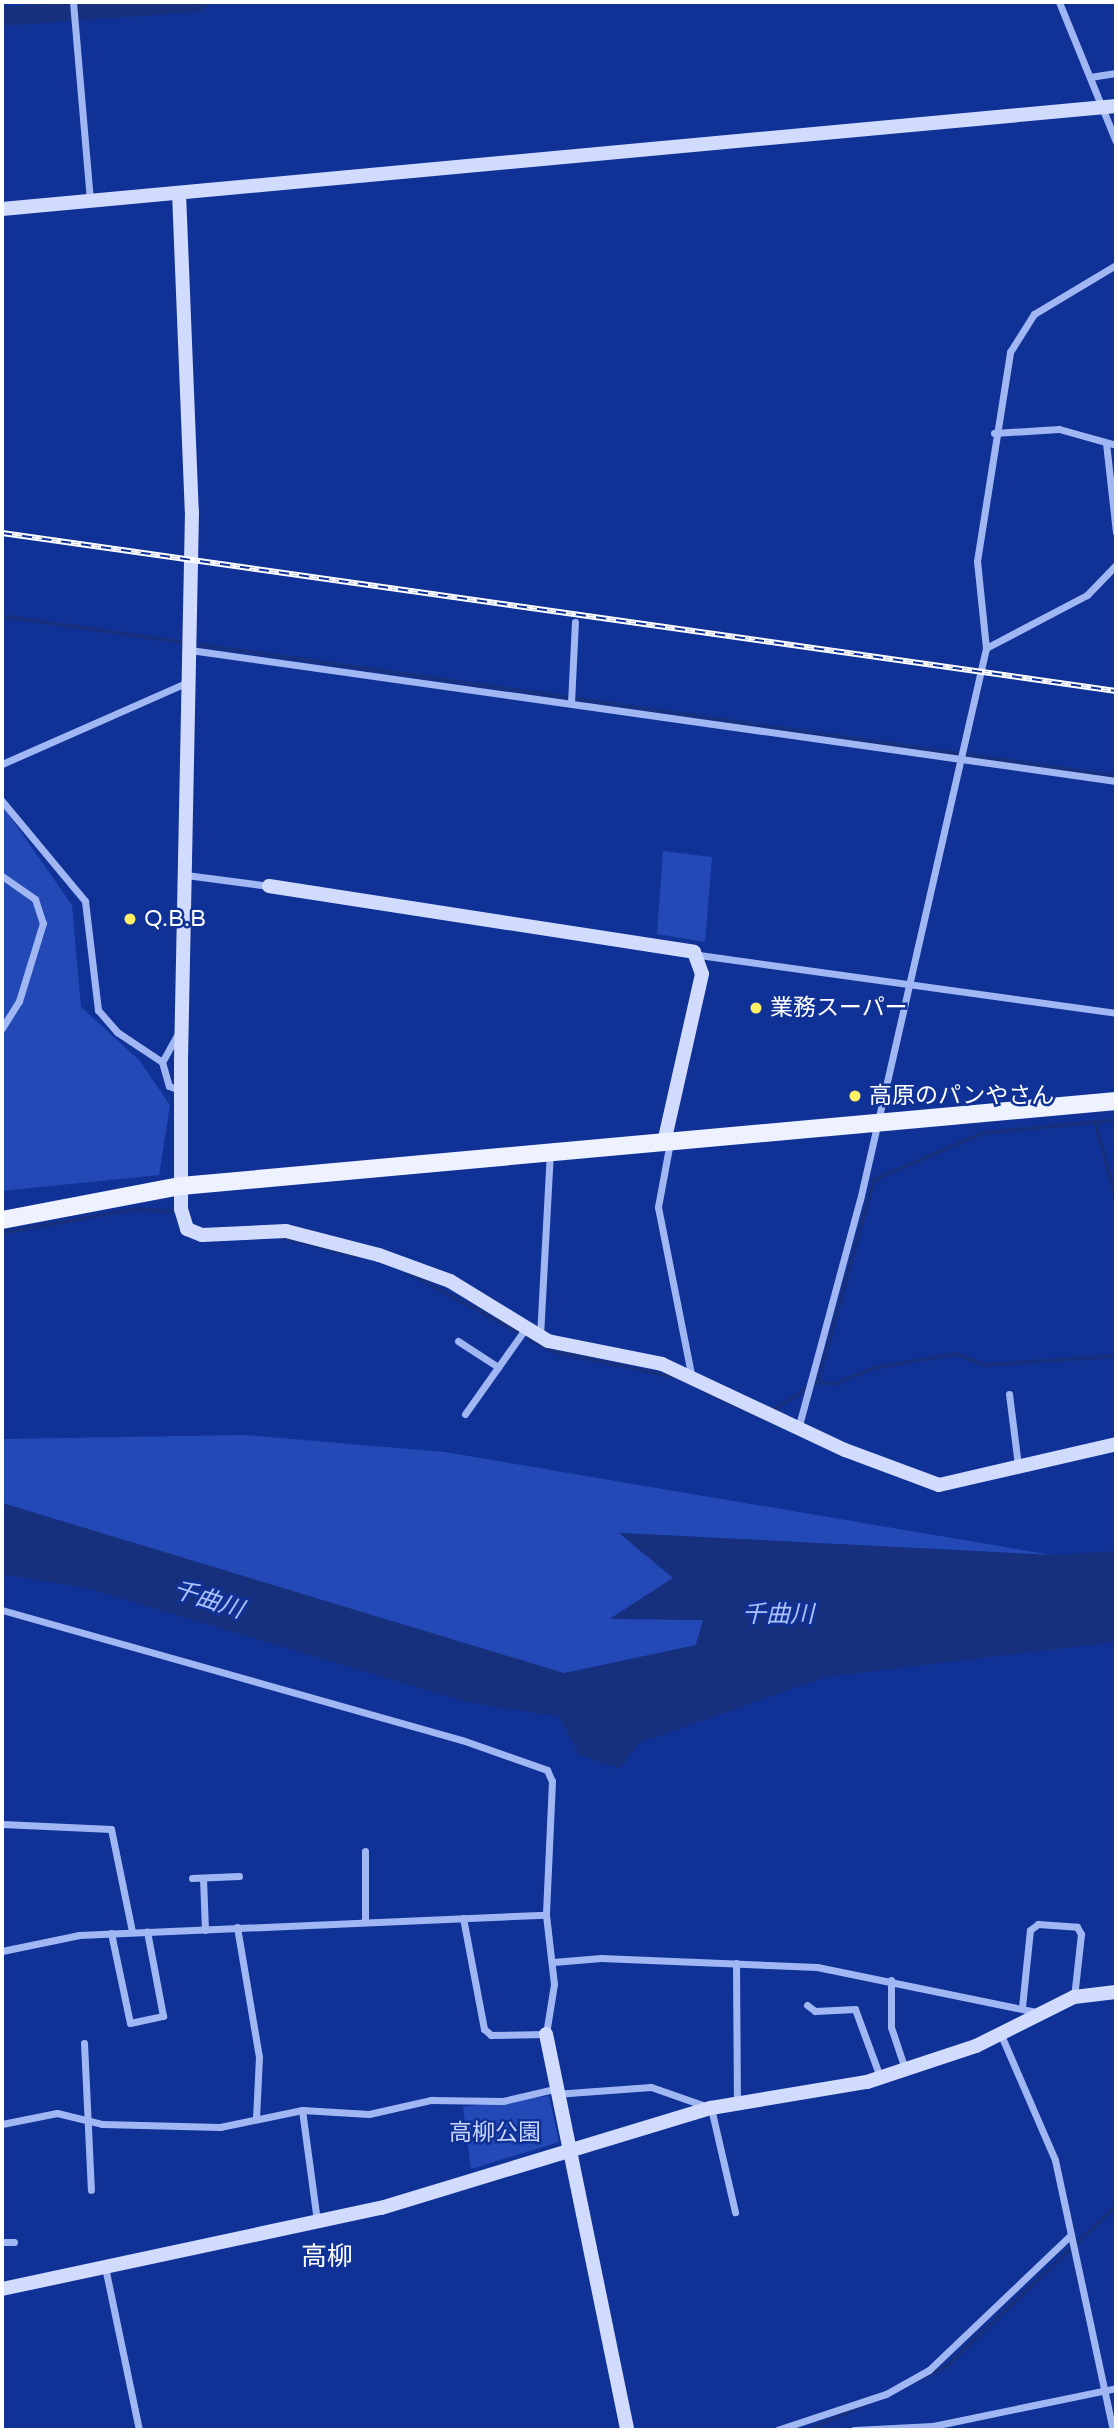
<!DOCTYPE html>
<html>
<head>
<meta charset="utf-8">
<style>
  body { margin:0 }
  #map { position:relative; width:1118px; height:2432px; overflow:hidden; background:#103297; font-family:"Varela Round","Noto Sans JP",sans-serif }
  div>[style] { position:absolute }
  .green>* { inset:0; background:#2349b7 }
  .water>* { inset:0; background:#17307e }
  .stream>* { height:3.5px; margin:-1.75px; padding:0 1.75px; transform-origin:1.75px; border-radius:1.75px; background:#17307e }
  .river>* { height:19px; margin:-9.5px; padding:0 9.5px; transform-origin:9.5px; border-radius:9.5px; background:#17307e }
  .street>* { height:7px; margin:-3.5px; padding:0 3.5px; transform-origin:3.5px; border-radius:3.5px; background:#a1b7f4 }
  .secondary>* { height:14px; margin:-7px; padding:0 7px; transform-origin:7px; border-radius:7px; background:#d1dbfd }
  .primary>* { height:18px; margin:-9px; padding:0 9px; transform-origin:9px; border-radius:9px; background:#eef1ff }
  .rail>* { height:6px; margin-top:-3px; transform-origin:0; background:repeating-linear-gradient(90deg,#103297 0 10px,#fff 0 20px); box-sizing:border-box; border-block:2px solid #fff }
  .dots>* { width:19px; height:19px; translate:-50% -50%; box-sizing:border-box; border:4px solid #103297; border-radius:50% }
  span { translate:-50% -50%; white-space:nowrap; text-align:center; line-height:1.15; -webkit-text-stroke:5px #103297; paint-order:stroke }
  .poi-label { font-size:23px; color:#fff }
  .left { translate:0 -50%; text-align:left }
  .park-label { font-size:23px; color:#c9d7fe }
  .water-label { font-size:24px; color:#adc2fb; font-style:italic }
  .quarter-label { font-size:26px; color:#fff }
  .frame { position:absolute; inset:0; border:4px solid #fff; pointer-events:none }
</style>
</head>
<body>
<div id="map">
  <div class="green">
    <i style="clip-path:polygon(2px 805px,72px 905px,81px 1007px,139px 1060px,170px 1105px,159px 1175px,2px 1191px)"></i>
    <i style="clip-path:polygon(663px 851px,712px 857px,705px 942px,657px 934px)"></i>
    <i style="clip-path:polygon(244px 1435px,445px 1452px,1052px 1555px,620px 1533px,673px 1578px,611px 1618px,704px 1620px,695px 1646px,564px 1674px,2px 1503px,2px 1439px)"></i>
    <i style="clip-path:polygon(549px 2096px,559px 2142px,471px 2169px,463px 2107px)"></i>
  </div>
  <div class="water">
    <i style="clip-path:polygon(2px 1503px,564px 1673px,696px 1645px,703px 1620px,610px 1619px,673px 1578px,619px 1533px,1052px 1555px,1116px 1551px,1116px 1642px,826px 1677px,639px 1743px,620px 1769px,579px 1755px,559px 1717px,466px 1702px,82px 1587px,2px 1575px)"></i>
  </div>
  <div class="stream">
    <i style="left:2px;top:616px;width:180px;rotate:8.3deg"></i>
    <i style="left:200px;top:645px;width:925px;rotate:8.14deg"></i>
    <i style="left:1096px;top:1123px;width:78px;rotate:75.1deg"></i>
    <i style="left:2px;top:1233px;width:137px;rotate:-10.1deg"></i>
    <i style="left:137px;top:1209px;width:34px;rotate:5deg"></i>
    <i style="left:283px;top:1238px;width:74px;rotate:14deg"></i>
    <i style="left:409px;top:1273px;width:124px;rotate:28.4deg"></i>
    <i style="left:528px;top:1338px;width:31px;rotate:27deg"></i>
    <i style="left:556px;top:1352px;width:121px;rotate:12deg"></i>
    <i style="left:818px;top:1382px;width:17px;rotate:7deg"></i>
    <i style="left:835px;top:1384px;width:42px;rotate:-22.3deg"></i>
    <i style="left:874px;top:1368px;width:82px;rotate:-9.8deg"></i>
    <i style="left:955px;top:1354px;width:32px;rotate:20deg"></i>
    <i style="left:985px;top:1365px;width:131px;rotate:-3.9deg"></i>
    <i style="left:812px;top:1386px;width:7px;rotate:-34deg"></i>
    <i style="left:818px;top:1382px;width:210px;rotate:-74.5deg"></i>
    <i style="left:874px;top:1180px;width:119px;rotate:-23.3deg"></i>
    <i style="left:983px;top:1133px;width:134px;rotate:-5.6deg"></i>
    <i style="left:706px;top:1392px;width:68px;rotate:24.3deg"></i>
    <i style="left:773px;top:1410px;width:38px;rotate:-32deg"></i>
    <i style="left:809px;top:2430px;width:151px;rotate:-24.7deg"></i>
    <i style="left:946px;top:2367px;width:234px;rotate:-43.4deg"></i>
  </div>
  <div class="river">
    <i style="left:2px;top:16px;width:196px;rotate:-4.1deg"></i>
  </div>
  <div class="street">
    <i style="left:73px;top:2px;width:200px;rotate:85.1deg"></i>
    <i style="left:1059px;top:2px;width:151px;rotate:67.8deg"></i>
    <i style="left:1090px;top:77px;width:26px;rotate:-9deg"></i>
    <i style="left:994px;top:433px;width:65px;rotate:-3.5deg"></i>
    <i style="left:1059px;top:429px;width:59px;rotate:15.7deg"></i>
    <i style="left:1106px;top:443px;width:90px;rotate:83.6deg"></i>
    <i style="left:986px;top:648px;width:114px;rotate:-27.7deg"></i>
    <i style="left:1087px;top:595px;width:42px;rotate:-46deg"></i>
    <i style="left:190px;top:650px;width:935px;rotate:8.05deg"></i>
    <i style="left:571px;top:703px;width:81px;rotate:-87.2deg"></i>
    <i style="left:2px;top:764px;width:203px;rotate:-23.8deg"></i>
    <i style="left:2px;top:801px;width:130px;rotate:50.3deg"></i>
    <i style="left:85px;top:901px;width:110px;rotate:83.2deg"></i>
    <i style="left:98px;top:1010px;width:29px;rotate:49deg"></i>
    <i style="left:117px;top:1032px;width:54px;rotate:33.7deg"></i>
    <i style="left:186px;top:875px;width:84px;rotate:7.5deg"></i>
    <i style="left:2px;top:876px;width:40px;rotate:34.9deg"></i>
    <i style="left:35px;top:899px;width:25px;rotate:72deg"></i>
    <i style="left:43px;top:923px;width:82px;rotate:107.1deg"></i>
    <i style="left:19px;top:1001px;width:32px;rotate:122deg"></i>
    <i style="left:699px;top:955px;width:421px;rotate:7.9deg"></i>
    <i style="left:181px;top:1028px;width:39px;rotate:119deg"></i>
    <i style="left:162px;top:1062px;width:25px;rotate:74deg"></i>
    <i style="left:169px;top:1086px;width:14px;rotate:21deg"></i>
    <i style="left:670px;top:1142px;width:66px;rotate:100.5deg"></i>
    <i style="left:658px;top:1207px;width:174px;rotate:78.8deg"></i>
    <i style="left:540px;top:1336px;width:183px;rotate:-86.9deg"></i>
    <i style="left:458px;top:1341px;width:48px;rotate:33deg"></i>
    <i style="left:1009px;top:1394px;width:72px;rotate:82.8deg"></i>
    <i style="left:465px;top:1414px;width:105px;rotate:-54.7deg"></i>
    <i style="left:798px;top:1429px;width:237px;rotate:-74.9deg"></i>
    <i style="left:860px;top:1200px;width:566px;rotate:-77.14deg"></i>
    <i style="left:986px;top:648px;width:87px;rotate:-95.9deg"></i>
    <i style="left:977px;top:561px;width:212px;rotate:-81deg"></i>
    <i style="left:1010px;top:352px;width:45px;rotate:-57.7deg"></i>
    <i style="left:1034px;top:314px;width:96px;rotate:-30.9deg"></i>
    <i style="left:2px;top:1610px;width:478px;rotate:15.8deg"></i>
    <i style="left:462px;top:1740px;width:90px;rotate:19.4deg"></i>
    <i style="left:547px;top:1770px;width:12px;rotate:66deg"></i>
    <i style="left:552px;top:1781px;width:134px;rotate:92.6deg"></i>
    <i style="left:546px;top:1915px;width:69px;rotate:83.4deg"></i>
    <i style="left:554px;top:1984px;width:51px;rotate:99.1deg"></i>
    <i style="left:546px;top:2034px;width:55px;rotate:179deg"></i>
    <i style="left:491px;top:2035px;width:9px;rotate:-139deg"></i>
    <i style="left:484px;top:2029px;width:113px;rotate:-100.7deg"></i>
    <i style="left:2px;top:1824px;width:109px;rotate:2.6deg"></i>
    <i style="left:111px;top:1829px;width:104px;rotate:78.4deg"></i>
    <i style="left:365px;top:1851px;width:71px;rotate:90deg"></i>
    <i style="left:192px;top:1878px;width:47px;rotate:-2.4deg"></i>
    <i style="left:203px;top:1878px;width:52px;rotate:87.8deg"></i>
    <i style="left:237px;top:1927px;width:132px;rotate:80.4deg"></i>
    <i style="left:259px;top:2057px;width:61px;rotate:92.8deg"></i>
    <i style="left:111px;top:1933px;width:92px;rotate:78.1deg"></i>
    <i style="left:130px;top:2023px;width:34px;rotate:-12deg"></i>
    <i style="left:163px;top:2016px;width:86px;rotate:-100.7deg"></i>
    <i style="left:2px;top:1951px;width:79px;rotate:-11.7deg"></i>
    <i style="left:79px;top:1935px;width:467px;rotate:-2.5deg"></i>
    <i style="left:553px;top:1962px;width:48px;rotate:-4.8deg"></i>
    <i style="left:601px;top:1958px;width:216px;rotate:2.4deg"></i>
    <i style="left:817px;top:1967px;width:229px;rotate:11.6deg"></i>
    <i style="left:736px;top:1963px;width:141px;rotate:89.6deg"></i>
    <i style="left:891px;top:1980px;width:47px;rotate:90deg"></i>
    <i style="left:891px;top:2027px;width:44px;rotate:71.6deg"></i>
    <i style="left:807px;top:2005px;width:10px;rotate:37deg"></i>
    <i style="left:815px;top:2011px;width:40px;rotate:-2.9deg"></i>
    <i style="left:855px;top:2009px;width:72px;rotate:69.8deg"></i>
    <i style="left:1022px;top:2007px;width:77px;rotate:-84.1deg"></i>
    <i style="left:1030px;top:1930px;width:10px;rotate:-37deg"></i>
    <i style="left:1038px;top:1924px;width:39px;rotate:4deg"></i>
    <i style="left:1077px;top:1927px;width:8px;rotate:60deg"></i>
    <i style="left:1081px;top:1934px;width:63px;rotate:96.3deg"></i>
    <i style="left:1001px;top:2035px;width:136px;rotate:66.6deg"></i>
    <i style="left:1055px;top:2160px;width:276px;rotate:77.9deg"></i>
    <i style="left:84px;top:2043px;width:147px;rotate:87.3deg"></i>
    <i style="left:555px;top:2094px;width:96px;rotate:-4.2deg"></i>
    <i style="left:651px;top:2087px;width:64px;rotate:19.3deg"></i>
    <i style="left:711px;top:2108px;width:107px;rotate:77deg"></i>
    <i style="left:302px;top:2110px;width:112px;rotate:82.3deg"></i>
    <i style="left:2px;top:2124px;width:56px;rotate:-11.3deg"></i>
    <i style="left:57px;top:2113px;width:46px;rotate:13.7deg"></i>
    <i style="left:102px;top:2124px;width:118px;rotate:1.5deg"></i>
    <i style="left:220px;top:2127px;width:84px;rotate:-11.7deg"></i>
    <i style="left:302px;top:2110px;width:67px;rotate:3.4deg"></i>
    <i style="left:369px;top:2114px;width:64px;rotate:-12.7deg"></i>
    <i style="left:431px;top:2100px;width:72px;rotate:0.8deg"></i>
    <i style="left:503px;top:2101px;width:52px;rotate:-13.2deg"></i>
    <i style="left:2px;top:2242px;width:12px"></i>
    <i style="left:105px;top:2267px;width:167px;rotate:78.2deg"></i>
    <i style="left:777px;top:2430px;width:115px;rotate:-18.3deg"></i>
    <i style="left:886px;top:2394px;width:49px;rotate:-29.2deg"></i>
    <i style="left:929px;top:2370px;width:196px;rotate:-43.6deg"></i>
    <i style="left:854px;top:2430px;width:79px;rotate:-2.9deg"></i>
    <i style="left:933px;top:2426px;width:187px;rotate:-11.7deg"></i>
  </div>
  <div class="secondary">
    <i style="left:179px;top:193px;width:319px;rotate:87.7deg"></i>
    <i style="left:192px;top:512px;width:548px;rotate:91.15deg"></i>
    <i style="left:181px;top:1060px;width:149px;rotate:90deg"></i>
    <i style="left:181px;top:1209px;width:21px;rotate:73deg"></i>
    <i style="left:187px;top:1229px;width:16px;rotate:22deg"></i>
    <i style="left:202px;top:1235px;width:84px;rotate:-2.7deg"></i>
    <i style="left:286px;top:1231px;width:96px;rotate:14.5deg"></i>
    <i style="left:379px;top:1255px;width:76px;rotate:20.1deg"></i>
    <i style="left:450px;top:1281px;width:115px;rotate:31.5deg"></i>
    <i style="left:548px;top:1341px;width:116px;rotate:11.4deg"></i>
    <i style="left:662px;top:1364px;width:202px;rotate:25.2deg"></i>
    <i style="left:845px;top:1450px;width:100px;rotate:20.4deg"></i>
    <i style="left:939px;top:1485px;width:182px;rotate:-13deg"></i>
    <i style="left:2px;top:209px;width:1119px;rotate:-5.28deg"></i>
    <i style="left:269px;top:886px;width:430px;rotate:8.8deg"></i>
    <i style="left:694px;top:952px;width:23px;rotate:70deg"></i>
    <i style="left:702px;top:974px;width:172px;rotate:102.7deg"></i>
    <i style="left:546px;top:2034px;width:404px;rotate:78.4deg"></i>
    <i style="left:2px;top:2289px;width:388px;rotate:-12.1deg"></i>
    <i style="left:381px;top:2208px;width:345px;rotate:-16.9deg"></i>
    <i style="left:711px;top:2108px;width:158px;rotate:-9.5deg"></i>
    <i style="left:867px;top:2082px;width:115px;rotate:-18.3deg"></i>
    <i style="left:976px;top:2046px;width:110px;rotate:-26.6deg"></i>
    <i style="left:1074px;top:1997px;width:42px;rotate:-6.8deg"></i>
  </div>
  <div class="primary">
    <i style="left:2px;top:1220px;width:182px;rotate:-10.8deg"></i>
    <i style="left:181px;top:1186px;width:939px;rotate:-5.19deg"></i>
  </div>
  <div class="rail">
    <i style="left:2px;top:533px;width:1125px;rotate:8.07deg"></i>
  </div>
  <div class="dots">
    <i style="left:130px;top:919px;background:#fff064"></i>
    <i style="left:756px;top:1008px;background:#fff064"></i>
    <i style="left:855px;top:1096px;background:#fff064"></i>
  </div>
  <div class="poi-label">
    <span class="left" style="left:144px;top:919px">Q.B.B</span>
    <span class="left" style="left:770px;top:1008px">業務スーパー</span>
    <span class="left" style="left:869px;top:1096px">高原のパンやさん</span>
  </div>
  <div class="park-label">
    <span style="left:495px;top:2133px">高柳公園</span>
  </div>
  <div class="water-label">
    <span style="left:208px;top:1600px;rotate:18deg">千曲川</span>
    <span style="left:778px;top:1615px">千曲川</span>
  </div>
  <div class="quarter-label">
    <span style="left:327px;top:2257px">高柳</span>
  </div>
  <div class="frame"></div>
</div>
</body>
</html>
